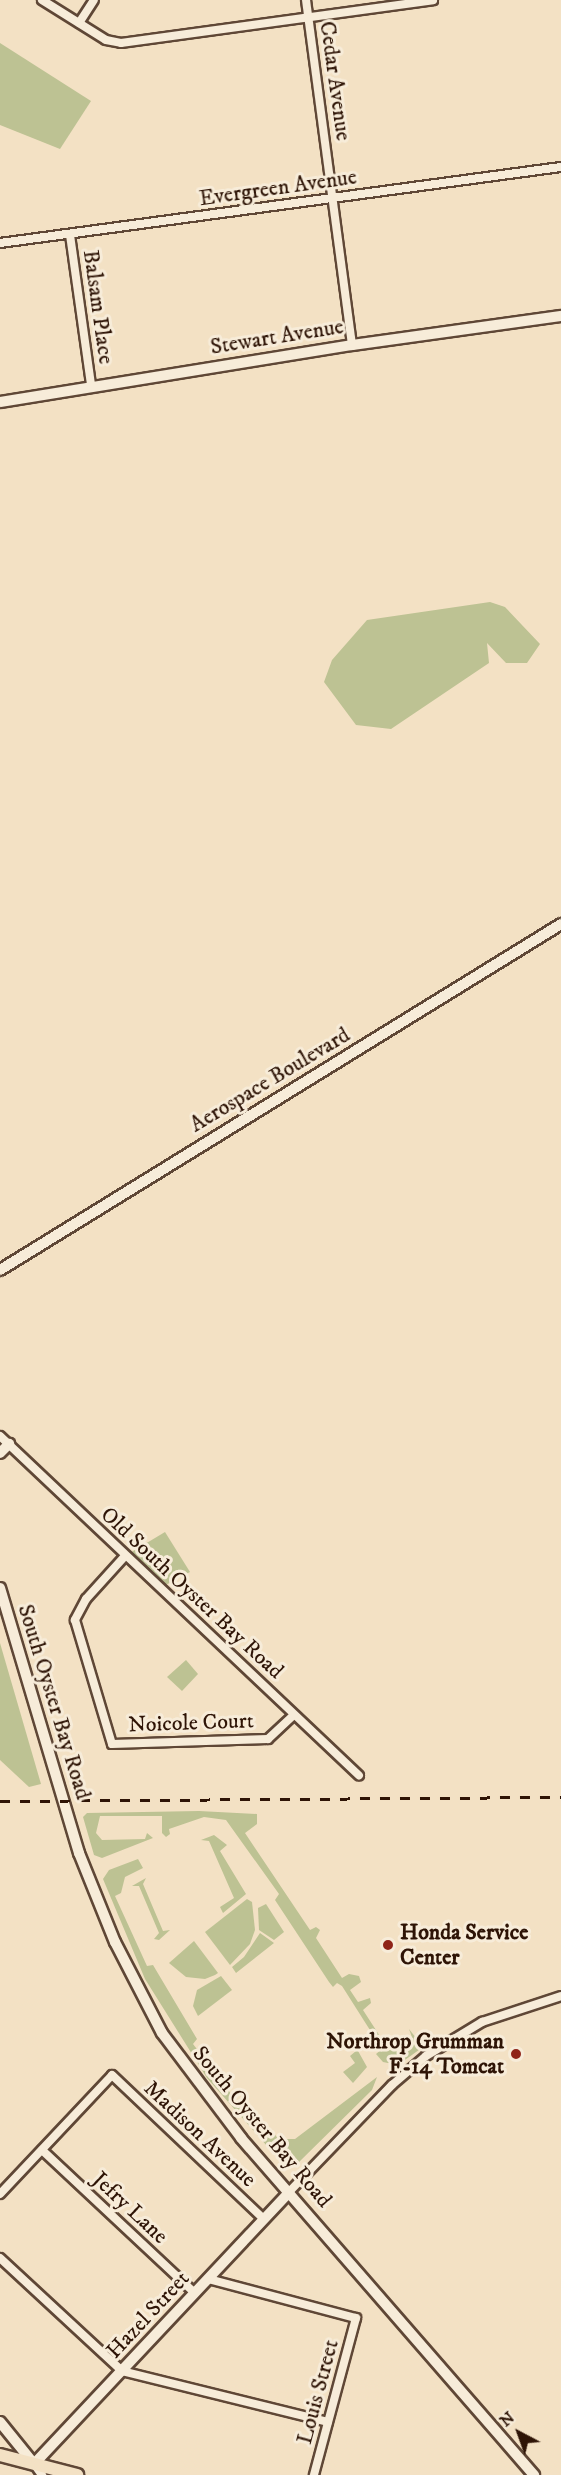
<!DOCTYPE html>
<html>
<head>
<meta charset="utf-8">
<style>
  body { margin:0 }
  #map { position:relative; width:561px; height:2475px; overflow:hidden; background:#f3e1c4; font-family:"IM FELL DW Pica",serif }
  div>[style] { position:absolute }
  .green>* { inset:0; background:#bdc293 }
  .roads { filter:drop-shadow(2px 0 #5f4736) drop-shadow(-2px 0 #5f4736) drop-shadow(0 2px #5f4736) drop-shadow(0 -2px #5f4736) }
  .street>* { height:8px; margin:-4px; padding:0 4px; transform-origin:4px; border-radius:4px; background:#f7ecd9 }
  .secondary>* { height:10px; margin:-5px; padding:0 5px; transform-origin:5px; border-radius:5px; background:#f7ecd9 }
  .primary>* { height:12px; margin:-6px; padding:0 6px; transform-origin:6px; border-radius:6px; background:#f3e1c4 }
  .rail>* { height:3px; margin-top:-1.5px; transform-origin:0; background:repeating-linear-gradient(90deg,#2e1406 0 10px,transparent 0 20px) }
  .dots>* { width:16px; height:16px; translate:-50% -50%; box-sizing:border-box; border:3px solid #f7ecd9; border-radius:50% }
  span { translate:-50% -50%; white-space:nowrap; text-align:center; line-height:1.15; -webkit-text-stroke:6px #f7ecd9; paint-order:stroke }
  .street-label { font-size:22px; color:#2e1406 }
  .poi-label { font-size:22px; color:#2e1406; font-weight:700 }
  .left { translate:0 -50%; text-align:left }
  .right { translate:-100% -50%; text-align:right }
  .north { position:absolute; left:489px; top:2403px; width:60px; height:60px; -webkit-text-stroke:4px #f7ecd9; paint-order:stroke; rotate:319deg; font-size:16px; font-weight:700; line-height:24px; text-align:center; color:#2e1406 }
  .north::after { content:''; display:block; margin:auto; width:21px; height:27px; background:#2e1406; clip-path:polygon(50% 0,100% 100%,50% 72%,0 100%) }
</style>
</head>
<body>
<div id="map">
  <div class="green">
    <i style="clip-path:polygon(0 43px,91px 101px,60px 149px,0 125px)"></i>
    <i style="clip-path:polygon(490px 602px,505px 607px,540px 644px,527px 663px,506px 663px,487px 643px,489px 663px,391px 729px,356px 725px,324px 682px,332px 660px,367px 620px)"></i>
    <i style="clip-path:polygon(165px 1532px,190px 1572px,160px 1588px,125px 1556px)"></i>
    <i style="clip-path:polygon(0 1643px,41px 1784px,29px 1787px,0 1760px)"></i>
    <i style="clip-path:polygon(186px 1660px,198px 1674px,182px 1691px,167px 1677px)"></i>
    <i style="clip-path:polygon(199px 1811px,257px 1814px,257px 1824px,245px 1833px,310px 1930px,316px 1927px,320px 1930px,316px 1938px,342px 1978px,349px 1974px,359px 1976px,361px 1982px,350px 1990px,358px 2002px,370px 1998px,371px 2003px,363px 2010px,385px 2044px,393px 2039px,401px 2048px,413px 2040px,409px 2029px,423px 2047px,398px 2065px,383px 2062px,376px 2054px,382px 2049px,342px 1986px,337px 1983px,333px 1987px,329px 1982px,275px 1900px,279px 1894px,226px 1820px,204px 1817px,169px 1829px,170px 1834px,166px 1837px,162px 1833px,162px 1816px,100px 1816px,96px 1833px,102px 1840px,145px 1839px,147px 1833px,153px 1838px,102px 1858px,94px 1855px,83px 1817px,87px 1813px)"></i>
    <i style="clip-path:polygon(214px 1835px,227px 1845px,220px 1851px,246px 1894px,223px 1913px,220px 1907px,234px 1898px,209px 1841px,201px 1840px)"></i>
    <i style="clip-path:polygon(138px 1859px,143px 1868px,125px 1877px,121px 1893px,115px 1896px,147px 1966px,153px 1965px,197px 2039px,193px 2044px,251px 2120px,257px 2117px,279px 2139px,295px 2139px,377px 2077px,372px 2090px,297px 2164px,292px 2161px,286px 2167px,282px 2163px,207px 2078px,145px 1979px,103px 1879px,109px 1870px)"></i>
    <i style="clip-path:polygon(146px 1878px,143px 1884px,163px 1931px,170px 1930px,159px 1940px,154px 1939px,159px 1933px,139px 1886px,132px 1886px)"></i>
    <i style="clip-path:polygon(247px 1899px,252px 1902px,255px 1930px,250px 1944px,230px 1965px,205px 1932px)"></i>
    <i style="clip-path:polygon(266px 1904px,284px 1932px,274px 1940px,259px 1930px,258px 1908px)"></i>
    <i style="clip-path:polygon(260px 1933px,274px 1943px,236px 1973px,232px 1967px,244px 1957px)"></i>
    <i style="clip-path:polygon(194px 1941px,218px 1973px,215px 1975px,205px 1979px,186px 1977px,169px 1963px)"></i>
    <i style="clip-path:polygon(221px 1976px,232px 1990px,198px 2016px,193px 2006px,197px 1990px)"></i>
    <i style="clip-path:polygon(353px 2042px,367px 2067px,353px 2083px,343px 2072px,355px 2063px,350px 2056px,356px 2051px)"></i>
  </div>
  <div class="roads">
    <div class="street">
      <i style="left:42px;top:0;width:75px;rotate:32deg"></i>
      <i style="left:106px;top:40px;width:15px;rotate:11deg"></i>
      <i style="left:121px;top:43px;width:315px;rotate:-7.8deg"></i>
      <i style="left:306px;top:0;width:348px;rotate:82.4deg"></i>
      <i style="left:79px;top:23px;width:27px;rotate:-57deg"></i>
      <i style="left:70px;top:235px;width:151px;rotate:82deg"></i>
      <i style="left:0;top:243px;width:566px;rotate:-7.72deg"></i>
      <i style="left:0;top:1436px;width:494px;rotate:43.4deg"></i>
      <i style="left:125px;top:1556px;width:58px;rotate:132.2deg"></i>
      <i style="left:86px;top:1599px;width:24px;rotate:118deg"></i>
      <i style="left:75px;top:1620px;width:129px;rotate:73.4deg"></i>
      <i style="left:112px;top:1744px;width:156px;rotate:-1.8deg"></i>
      <i style="left:268px;top:1739px;width:35px;rotate:-43deg"></i>
      <i style="left:42px;top:2150px;width:209px;rotate:43.1deg"></i>
      <i style="left:289px;top:2192px;width:149px;rotate:-46.1deg"></i>
      <i style="left:392px;top:2085px;width:45px;rotate:-40.5deg"></i>
      <i style="left:426px;top:2056px;width:66px;rotate:-31.3deg"></i>
      <i style="left:482px;top:2022px;width:83px;rotate:-18.2deg"></i>
      <i style="left:0;top:2194px;width:163px;rotate:-46.7deg"></i>
      <i style="left:112px;top:2075px;width:209px;rotate:43.5deg"></i>
      <i style="left:0;top:2258px;width:166px;rotate:42.8deg"></i>
      <i style="left:122px;top:2371px;width:212px;rotate:13.9deg"></i>
      <i style="left:208px;top:2279px;width:153px;rotate:14.8deg"></i>
      <i style="left:356px;top:2318px;width:163px;rotate:105deg"></i>
      <i style="left:34px;top:2464px;width:14px;rotate:54deg"></i>
    </div>
    <div class="secondary">
      <i style="left:0;top:402px;width:357px;rotate:-9.2deg"></i>
      <i style="left:352px;top:345px;width:211px;rotate:-7.9deg"></i>
      <i style="left:0;top:1270px;width:659px;rotate:-31.66deg"></i>
      <i style="left:0;top:1453px;width:13px;rotate:-45deg"></i>
      <i style="left:0;top:1588px;width:277px;rotate:73.4deg"></i>
      <i style="left:79px;top:1853px;width:96px;rotate:68deg"></i>
      <i style="left:115px;top:1942px;width:102px;rotate:62.7deg"></i>
      <i style="left:162px;top:2033px;width:131px;rotate:53deg"></i>
      <i style="left:241px;top:2138px;width:447px;rotate:49deg"></i>
      <i style="left:0;top:2422px;width:54px;rotate:51deg"></i>
      <i style="left:34px;top:2464px;width:373px;rotate:-46.8deg"></i>
    </div>
    <div class="primary">
      <i style="left:0;top:2455px;width:80px;rotate:14.6deg"></i>
    </div>
  </div>
  <div class="rail">
    <i style="left:0;top:1801px;width:561px;rotate:-0.41deg"></i>
  </div>
  <div class="dots">
    <i style="left:388px;top:1945px;background:#8f2418"></i>
    <i style="left:516px;top:2054px;background:#8f2418"></i>
  </div>
  <div class="street-label">
    <span style="left:335px;top:81px;rotate:82deg">Cedar Avenue</span>
    <span style="left:278px;top:188px;rotate:-8deg">Evergreen Avenue</span>
    <span style="left:98px;top:307px;rotate:82deg">Balsam Place</span>
    <span style="left:277px;top:337px;rotate:-9deg">Stewart Avenue</span>
    <span style="left:270px;top:1080px;rotate:-31deg">Aerospace Boulevard</span>
    <span style="left:192px;top:1593px;rotate:43deg">Old South Oyster Bay Road</span>
    <span style="left:54px;top:1702px;rotate:73deg">South Oyster Bay Road</span>
    <span style="left:191px;top:1723px;rotate:-2deg">Noicole Court</span>
    <span style="left:262px;top:2127px;rotate:50deg">South Oyster Bay Road</span>
    <span style="left:200px;top:2134px;rotate:43deg">Madison Avenue</span>
    <span style="left:130px;top:2208px;rotate:43deg">Jefry Lane</span>
    <span style="left:148px;top:2315px;rotate:-47deg">Hazel Street</span>
    <span style="left:318px;top:2392px;rotate:-75deg">Louis Street</span>
  </div>
  <div class="poi-label">
    <span class="left" style="left:400px;top:1945px">Honda Service<br>Center</span>
    <span class="right" style="left:504px;top:2054px">Northrop Grumman<br>F-14 Tomcat</span>
  </div>
  <div class="north">N</div>
</div>
</body>
</html>
